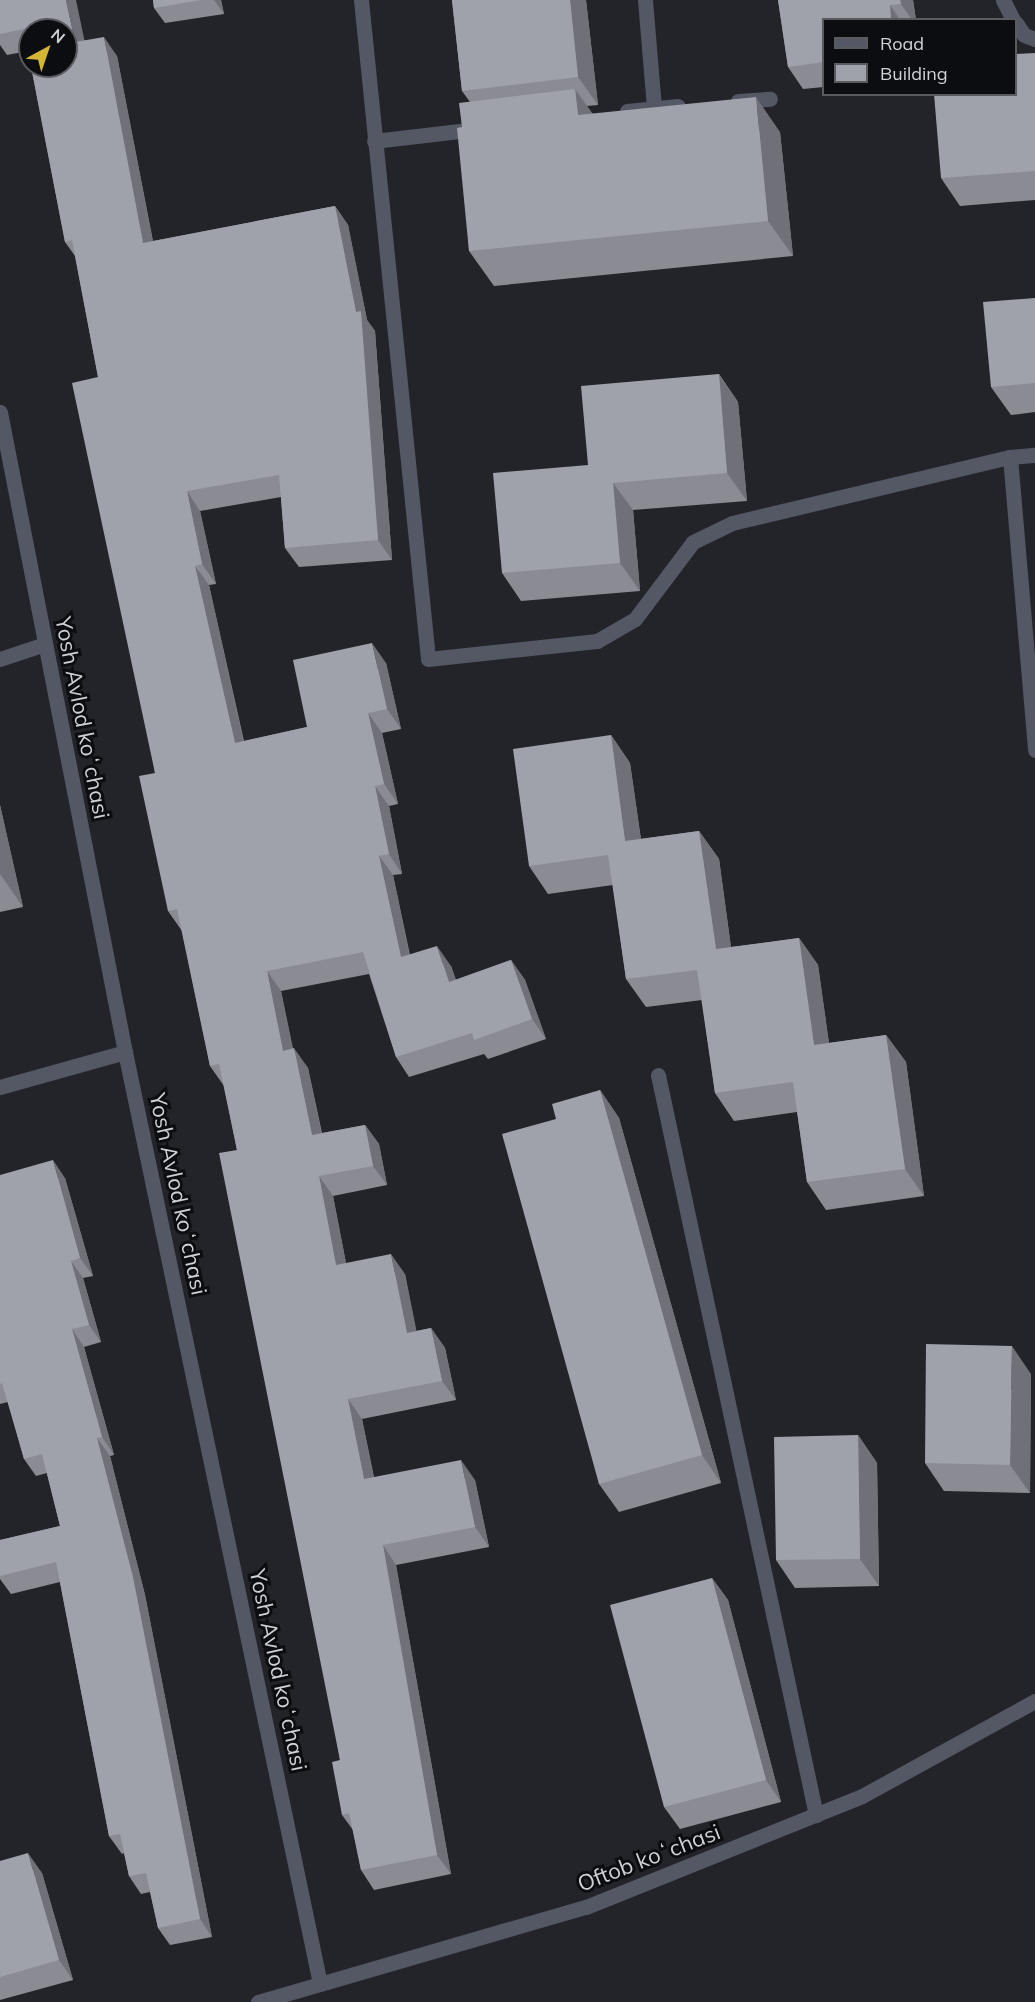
<!DOCTYPE html>
<html>
<head>
<meta charset="utf-8">
<style>
  body { margin:0 }
  #map { position:relative; width:1035px; height:2002px; overflow:hidden; background:#22242a; font-family:Mulish,sans-serif }
  div>[style] { position:absolute }
  .service>* { height:15px; margin:-7.5px; padding:0 7.5px; transform-origin:7.5px; border-radius:7.5px; background:#545764 }
  .minor>* { height:15px; margin:-7.5px; padding:0 7.5px; transform-origin:7.5px; border-radius:7.5px; background:#545764 }
  .wall>* { inset:0; background:#8a8b93 }
  .shaded-wall>* { inset:0; background:#707178 }
  .building>* { inset:0; background:#a0a2ab }
  span { translate:-50% -50%; white-space:nowrap; text-align:center; line-height:1.15; -webkit-text-stroke:6px #0c0d10; paint-order:stroke }
  .street-label { font-size:22px; color:#d0d1d6 }
  .legend { position:absolute; left:822px; top:18px; width:195px; height:78px; box-sizing:border-box; background:#0c0d10; border:2px solid #5a5b5f; margin:0; padding:8px 10px; list-style:none; font-size:18px; color:#d0d1d6 }
  .legend li { display:flex; align-items:center; gap:12px; height:30px }
  .legend b { width:30px; border:2px solid #5a5b5f }
  .north { position:absolute; left:18px; top:18px; width:60px; height:60px; box-sizing:border-box; background:#0c0d10; border:2px solid #5a5b5f; border-radius:50%; rotate:40deg; font-size:16px; font-weight:700; line-height:24px; text-align:center; color:#d0d1d6 }
  .north::after { content:''; display:block; margin:auto; width:21px; height:27px; background:#d4b635; clip-path:polygon(50% 0,100% 100%,50% 72%,0 100%) }
</style>
</head>
<body>
<div id="map">
  <div class="service">
    <i style="left:361px;top:0;width:662px;rotate:84.19deg"></i>
    <i style="left:428px;top:659px;width:170px;rotate:-6.1deg"></i>
    <i style="left:597px;top:641px;width:44px;rotate:-30.1deg"></i>
    <i style="left:635px;top:619px;width:96px;rotate:-53deg"></i>
    <i style="left:693px;top:542px;width:43px;rotate:-26deg"></i>
    <i style="left:732px;top:523px;width:286px;rotate:-13.4deg"></i>
    <i style="left:1010px;top:457px;width:25px;rotate:-5deg"></i>
    <i style="left:645px;top:0;width:108px;rotate:85.2deg"></i>
    <i style="left:1003px;top:0;width:22px;rotate:63deg"></i>
    <i style="left:1016px;top:23px;width:14px;rotate:56deg"></i>
    <i style="left:1024px;top:35px;width:12px;rotate:20deg"></i>
    <i style="left:738px;top:101px;width:32px;rotate:-4deg"></i>
    <i style="left:627px;top:111px;width:51px;rotate:-5.6deg"></i>
    <i style="left:374px;top:141px;width:103px;rotate:-6.7deg"></i>
    <i style="left:1010px;top:457px;width:294px;rotate:85.1deg"></i>
    <i style="left:0;top:659px;width:47px;rotate:-18.4deg"></i>
    <i style="left:658px;top:1075px;width:757px;rotate:77.95deg"></i>
  </div>
  <div class="minor">
    <i style="left:0;top:412px;width:652px;rotate:78.95deg"></i>
    <i style="left:125px;top:1052px;width:952px;rotate:78.18deg"></i>
    <i style="left:0;top:1087px;width:130px;rotate:-15.6deg"></i>
    <i style="left:258px;top:2002px;width:341px;rotate:-16.2deg"></i>
    <i style="left:586px;top:1907px;width:297px;rotate:-21.9deg"></i>
    <i style="left:862px;top:1796px;width:197px;rotate:-28.8deg"></i>
  </div>
  <div class="wall">
    <i style="clip-path:polygon(0 0,117px 56px,153px 241px,335px 206px,348px 225px,367px 320px,375px 331px,392px 560px,299px 567px,285px 548px,281px 497px,200px 511px,216px 584px,209px 585px,244px 741px,307px 727px,386px 663px,401px 729px,382px 733px,398px 804px,389px 806px,402px 874px,393px 875px,410px 955px,451px 966px,456px 980px,511px 960px,525px 980px,546px 1039px,488px 1059px,484px 1054px,409px 1077px,396px 1057px,369px 974px,281px 991px,293px 1049px,308px 1068px,322px 1133px,365px 1125px,379px 1144px,387px 1185px,333px 1196px,346px 1263px,405px 1274px,416px 1331px,431px 1328px,445px 1348px,456px 1400px,362px 1419px,374px 1477px,475px 1480px,489px 1547px,396px 1565px,451px 1874px,374px 1890px,361px 1870px,353px 1830px,342px 1815px,340px 1760px,237px 1150px,224px 1086px,210px 1066px,182px 931px,168px 911px,155px 773px,98px 377px,75px 256px,65px 242px,28px 51px,7px 55px,0 45px)"></i>
    <i style="clip-path:polygon(153px 0,221px 0,224px 14px,165px 23px,154px 8px)"></i>
    <i style="clip-path:polygon(452px 0,586px 0,598px 105px,587px 106px,592px 114px,780px 132px,793px 256px,494px 286px,469px 251px,462px 127px,470px 102px,462px 91px)"></i>
    <i style="clip-path:polygon(778px 0,913px 0,916px 20px,824px 20px,824px 87px,803px 89px,788px 67px)"></i>
    <i style="clip-path:polygon(1035px 53px,1035px 200px,960px 206px,941px 178px)"></i>
    <i style="clip-path:polygon(1035px 298px,1035px 412px,1011px 415px,991px 387px)"></i>
    <i style="clip-path:polygon(719px 374px,738px 402px,747px 501px,633px 510px,640px 591px,521px 601px,502px 573px,588px 465px)"></i>
    <i style="clip-path:polygon(611px 735px,630px 763px,641px 839px,699px 831px,719px 859px,731px 947px,799px 938px,818px 965px,829px 1043px,886px 1035px,906px 1062px,924px 1196px,826px 1210px,807px 1182px,797px 1112px,734px 1121px,715px 1093px,702px 1000px,646px 1007px,626px 979px,613px 885px,548px 894px,529px 866px)"></i>
    <i style="clip-path:polygon(0 805px,23px 907px,0 912px)"></i>
    <i style="clip-path:polygon(600px 1090px,619px 1118px,721px 1483px,619px 1512px,599px 1484px,556px 1119px)"></i>
    <i style="clip-path:polygon(0 1175px,65px 1178px,93px 1276px,83px 1278px,101px 1342px,84px 1347px,114px 1455px,110px 1456px,145px 1595px,212px 1937px,170px 1945px,158px 1928px,150px 1892px,141px 1894px,129px 1876px,124px 1853px,122px 1854px,109px 1836px,60px 1582px,11px 1594px,0 1579px,0 1540px,60px 1526px,47px 1473px,36px 1476px,24px 1459px,8px 1402px,0 1404px)"></i>
    <i style="clip-path:polygon(1031px 1374px,1030px 1493px,944px 1491px,925px 1463px)"></i>
    <i style="clip-path:polygon(858px 1435px,877px 1463px,879px 1586px,795px 1588px,776px 1560px)"></i>
    <i style="clip-path:polygon(712px 1578px,728px 1600px,781px 1802px,680px 1829px,664px 1807px)"></i>
    <i style="clip-path:polygon(0 1860px,0 1861px,42px 1873px,73px 1980px,0 2000px)"></i>
  </div>
  <div class="shaded-wall">
    <i style="clip-path:polygon(66px 0,76px 0,89px 62px,75px 42px)"></i>
    <i style="clip-path:polygon(214px 0,221px 0,224px 14px)"></i>
    <i style="clip-path:polygon(570px 0,586px 0,598px 105px,578px 77px)"></i>
    <i style="clip-path:polygon(900px 0,913px 0,916px 20px,912px 20px,901px 4px)"></i>
    <i style="clip-path:polygon(890px 5px,900px 20px,891px 20px)"></i>
    <i style="clip-path:polygon(104px 37px,117px 56px,157px 263px,143px 243px)"></i>
    <i style="clip-path:polygon(575px 89px,600px 124px,578px 115px)"></i>
    <i style="clip-path:polygon(756px 97px,780px 132px,793px 256px,768px 221px)"></i>
    <i style="clip-path:polygon(335px 206px,348px 225px,367px 320px,375px 331px,392px 560px,378px 540px,356px 312px)"></i>
    <i style="clip-path:polygon(719px 374px,738px 402px,747px 501px,727px 473px)"></i>
    <i style="clip-path:polygon(613px 483px,633px 510px,640px 591px,620px 563px)"></i>
    <i style="clip-path:polygon(187px 491px,200px 511px,216px 584px,202px 564px)"></i>
    <i style="clip-path:polygon(195px 566px,209px 585px,248px 762px,235px 743px)"></i>
    <i style="clip-path:polygon(372px 643px,386px 663px,401px 729px,387px 709px)"></i>
    <i style="clip-path:polygon(368px 713px,382px 733px,398px 804px,384px 784px)"></i>
    <i style="clip-path:polygon(611px 735px,630px 763px,645px 869px,625px 841px)"></i>
    <i style="clip-path:polygon(375px 786px,389px 806px,402px 874px,389px 854px)"></i>
    <i style="clip-path:polygon(0 805px,23px 907px,0 874px)"></i>
    <i style="clip-path:polygon(699px 831px,719px 859px,735px 977px,716px 949px)"></i>
    <i style="clip-path:polygon(379px 856px,393px 875px,414px 977px,401px 957px)"></i>
    <i style="clip-path:polygon(799px 938px,818px 965px,833px 1073px,814px 1045px)"></i>
    <i style="clip-path:polygon(437px 946px,451px 966px,463px 1002px,449px 982px)"></i>
    <i style="clip-path:polygon(511px 960px,525px 980px,546px 1039px,532px 1019px)"></i>
    <i style="clip-path:polygon(267px 971px,281px 991px,297px 1071px,283px 1051px)"></i>
    <i style="clip-path:polygon(886px 1035px,906px 1062px,924px 1196px,905px 1169px)"></i>
    <i style="clip-path:polygon(294px 1048px,308px 1068px,326px 1155px,312px 1135px)"></i>
    <i style="clip-path:polygon(600px 1090px,619px 1118px,721px 1483px,702px 1455px)"></i>
    <i style="clip-path:polygon(365px 1125px,379px 1144px,387px 1185px,373px 1166px)"></i>
    <i style="clip-path:polygon(53px 1160px,65px 1178px,93px 1276px,80px 1258px)"></i>
    <i style="clip-path:polygon(319px 1176px,333px 1196px,350px 1284px,336px 1265px)"></i>
    <i style="clip-path:polygon(391px 1254px,405px 1274px,421px 1353px,407px 1333px)"></i>
    <i style="clip-path:polygon(71px 1261px,83px 1278px,101px 1342px,89px 1325px)"></i>
    <i style="clip-path:polygon(431px 1328px,445px 1348px,456px 1400px,442px 1381px)"></i>
    <i style="clip-path:polygon(72px 1329px,84px 1347px,114px 1455px,102px 1437px)"></i>
    <i style="clip-path:polygon(1012px 1346px,1031px 1374px,1030px 1493px,1010px 1465px)"></i>
    <i style="clip-path:polygon(348px 1399px,362px 1419px,378px 1499px,364px 1479px)"></i>
    <i style="clip-path:polygon(858px 1435px,877px 1463px,879px 1586px,860px 1559px)"></i>
    <i style="clip-path:polygon(97px 1438px,110px 1456px,145px 1595px,212px 1937px,200px 1919px)"></i>
    <i style="clip-path:polygon(461px 1460px,475px 1480px,489px 1547px,475px 1527px)"></i>
    <i style="clip-path:polygon(383px 1545px,396px 1565px,451px 1874px,437px 1855px)"></i>
    <i style="clip-path:polygon(712px 1578px,728px 1600px,781px 1802px,766px 1780px)"></i>
    <i style="clip-path:polygon(28px 1853px,42px 1873px,73px 1980px,59px 1960px)"></i>
  </div>
  <div class="building">
    <i style="clip-path:polygon(0 0,66px 0,75px 42px,104px 37px,143px 243px,335px 206px,356px 312px,361px 311px,378px 540px,285px 548px,279px 475px,187px 491px,202px 564px,195px 566px,235px 743px,307px 727px,293px 660px,372px 643px,387px 709px,368px 713px,384px 784px,375px 786px,389px 854px,379px 856px,401px 957px,437px 946px,449px 982px,511px 960px,532px 1019px,474px 1040px,472px 1033px,396px 1057px,363px 952px,267px 971px,283px 1051px,294px 1048px,312px 1135px,365px 1125px,373px 1166px,319px 1176px,336px 1265px,391px 1254px,407px 1333px,431px 1328px,442px 1381px,348px 1399px,364px 1479px,461px 1460px,475px 1527px,383px 1545px,437px 1855px,361px 1870px,349px 1813px,342px 1815px,332px 1762px,340px 1760px,219px 1153px,237px 1150px,219px 1064px,210px 1066px,177px 909px,168px 911px,139px 776px,155px 773px,72px 383px,98px 377px,72px 240px,65px 242px,31px 66px,66px 66px,66px 30px,30px 30px,30px 61px,24px 29px,0 34px)"></i>
    <i style="clip-path:polygon(153px 0,201px 0,154px 8px)"></i>
    <i style="clip-path:polygon(452px 0,570px 0,578px 77px,462px 91px)"></i>
    <i style="clip-path:polygon(778px 0,900px 0,901px 4px,890px 5px,891px 20px,824px 20px,824px 62px,788px 67px)"></i>
    <i style="clip-path:polygon(1035px 53px,1035px 171px,941px 178px,934px 94px,1016px 94px,1016px 54px)"></i>
    <i style="clip-path:polygon(575px 89px,578px 115px,756px 97px,768px 221px,469px 251px,457px 128px,462px 127px,459px 103px)"></i>
    <i style="clip-path:polygon(1035px 298px,1035px 383px,991px 387px,983px 302px)"></i>
    <i style="clip-path:polygon(719px 374px,727px 473px,613px 483px,620px 563px,502px 573px,493px 473px,588px 465px,581px 386px)"></i>
    <i style="clip-path:polygon(611px 735px,625px 841px,699px 831px,716px 949px,799px 938px,814px 1045px,886px 1035px,905px 1169px,807px 1182px,793px 1082px,715px 1093px,697px 970px,626px 979px,608px 855px,529px 866px,513px 749px)"></i>
    <i style="clip-path:polygon(600px 1090px,702px 1455px,599px 1484px,502px 1134px,556px 1119px,552px 1104px)"></i>
    <i style="clip-path:polygon(53px 1160px,80px 1258px,71px 1261px,89px 1325px,72px 1329px,102px 1437px,97px 1438px,133px 1577px,200px 1919px,158px 1928px,146px 1873px,129px 1876px,120px 1834px,109px 1836px,56px 1562px,0 1576px,0 1540px,60px 1526px,42px 1454px,24px 1459px,2px 1383px,0 1384px,0 1175px)"></i>
    <i style="clip-path:polygon(926px 1344px,1012px 1346px,1010px 1465px,925px 1463px)"></i>
    <i style="clip-path:polygon(858px 1435px,860px 1559px,776px 1560px,774px 1437px)"></i>
    <i style="clip-path:polygon(712px 1578px,766px 1780px,664px 1807px,610px 1605px)"></i>
    <i style="clip-path:polygon(28px 1853px,59px 1960px,0 1977px,0 1861px)"></i>
  </div>
  <div class="street-label">
    <span style="left:82px;top:718px;rotate:79deg">Yosh Avlod koʻchasi</span>
    <span style="left:178px;top:1194px;rotate:78deg">Yosh Avlod koʻchasi</span>
    <span style="left:278px;top:1670px;rotate:78deg">Yosh Avlod koʻchasi</span>
    <span style="left:649px;top:1858px;rotate:-21deg">Oftob koʻchasi</span>
  </div>
  <ul class="legend">
  <li><b style="height:8px;background:#545764"></b>Road</li>
  <li><b style="height:16px;background:#a0a2ab"></b>Building</li>
  </ul>
  <div class="north">N</div>
</div>
</body>
</html>
